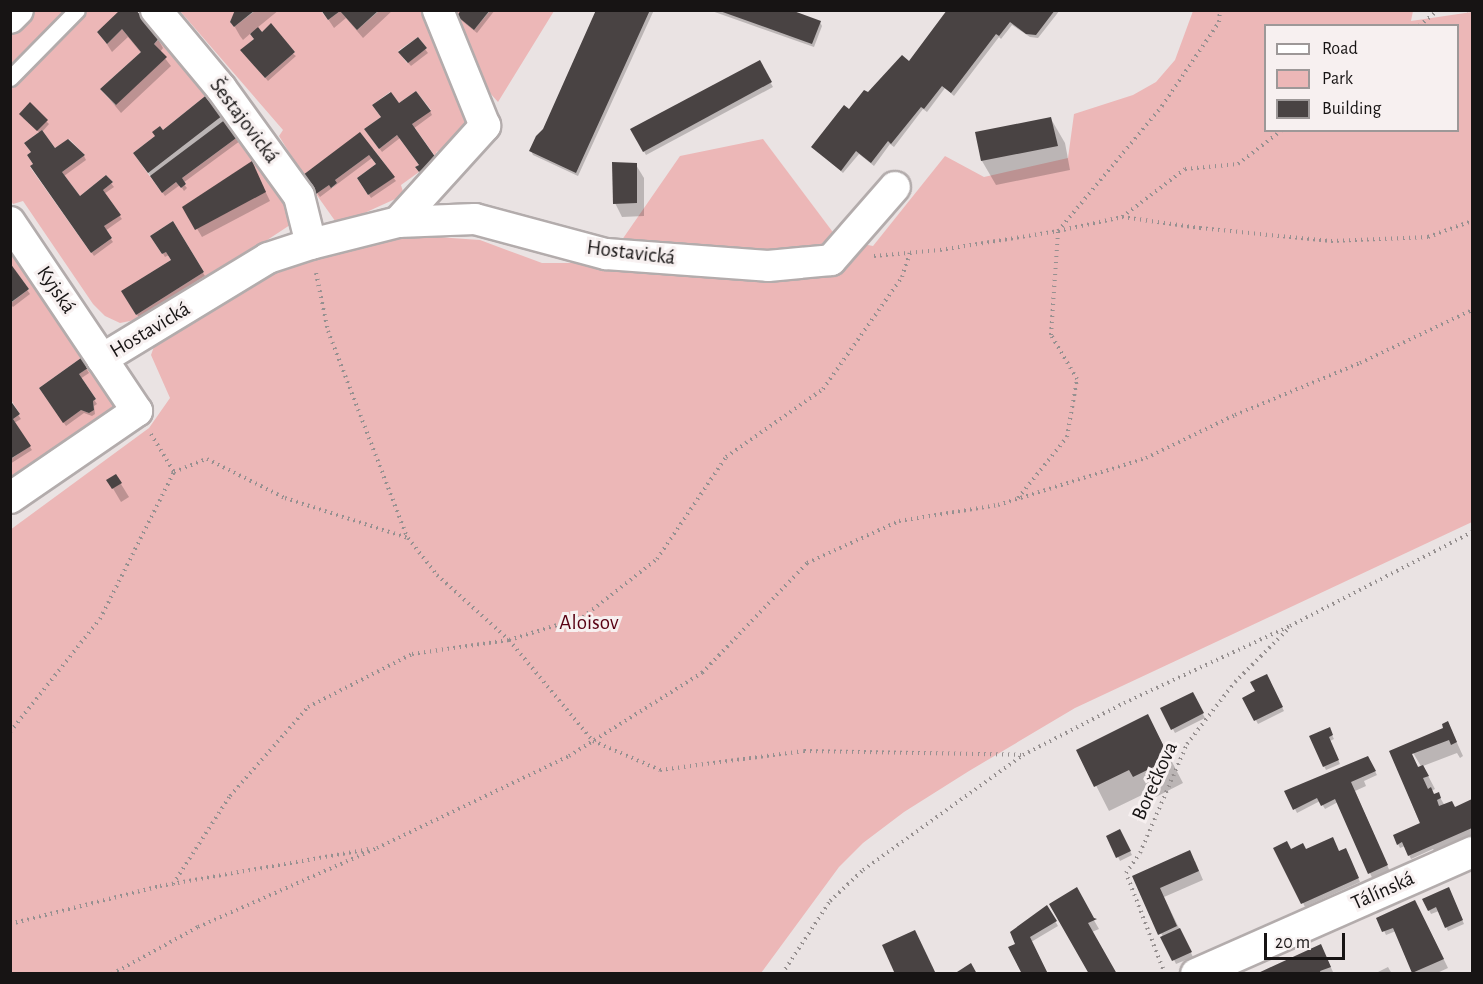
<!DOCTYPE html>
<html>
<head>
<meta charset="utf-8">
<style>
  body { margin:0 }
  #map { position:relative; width:1483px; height:984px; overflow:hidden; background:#eae3e3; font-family:"Alegreya Sans",sans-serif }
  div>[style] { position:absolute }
  .green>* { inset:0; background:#ecb7b7 }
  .shadow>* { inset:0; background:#0003 }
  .building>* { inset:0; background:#494343 }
  .path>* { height:4px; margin-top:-2px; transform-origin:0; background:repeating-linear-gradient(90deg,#969090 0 1.5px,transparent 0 6px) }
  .roads { filter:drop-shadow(2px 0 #b3acac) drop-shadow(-2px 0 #b3acac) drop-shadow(0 2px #b3acac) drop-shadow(0 -2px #b3acac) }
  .service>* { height:15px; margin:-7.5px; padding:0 7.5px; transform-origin:7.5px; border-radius:7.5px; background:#fff }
  .minor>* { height:30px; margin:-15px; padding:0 15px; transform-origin:15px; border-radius:15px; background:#fff }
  span { translate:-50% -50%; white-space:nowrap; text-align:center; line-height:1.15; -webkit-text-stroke:6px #f7f0f0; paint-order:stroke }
  .street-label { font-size:21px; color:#171414 }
  .park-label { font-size:21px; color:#580013 }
  .frame { position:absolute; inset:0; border:12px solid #171414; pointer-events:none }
  .legend { position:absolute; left:1264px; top:24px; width:195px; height:108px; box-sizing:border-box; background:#f7f0f0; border:2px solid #9d9898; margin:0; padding:8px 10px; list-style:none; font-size:18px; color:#171414 }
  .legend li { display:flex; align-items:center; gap:12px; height:30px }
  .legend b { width:30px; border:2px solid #9d9898 }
  .scale { position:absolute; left:1264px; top:933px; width:81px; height:27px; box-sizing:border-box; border:3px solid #171414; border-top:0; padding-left:8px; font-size:18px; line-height:21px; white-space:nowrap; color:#171414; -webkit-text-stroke:4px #f7f0f0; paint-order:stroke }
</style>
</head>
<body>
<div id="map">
  <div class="green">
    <i style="clip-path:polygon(evenodd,32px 11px,120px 11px,97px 32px,107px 44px,122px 29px,141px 52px,100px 89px,115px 105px,166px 57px,154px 44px,159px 39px,209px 93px,163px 130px,160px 126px,155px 136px,133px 153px,162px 193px,176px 182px,181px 188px,186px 184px,182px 178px,243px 133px,295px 216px,290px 225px,150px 317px,120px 323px,105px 316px,93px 304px,23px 201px,13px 204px,11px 201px,10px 32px,32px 11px,42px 130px,55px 148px,69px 139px,85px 155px,62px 172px,80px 196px,106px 175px,113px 182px,103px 190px,120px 214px,104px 226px,112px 238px,91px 253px,30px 167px,33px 164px,27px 155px,31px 152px,24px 143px,42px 130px,32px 11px,173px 221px,204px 272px,136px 315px,122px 291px,171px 260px,166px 252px,162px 254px,150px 236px,173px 221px)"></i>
    <i style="clip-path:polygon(evenodd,180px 11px,235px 11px,230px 22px,234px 27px,255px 11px,321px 11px,328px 20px,340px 11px,357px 30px,379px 11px,430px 11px,475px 125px,440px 155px,437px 151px,435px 156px,412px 124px,431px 110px,416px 91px,399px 103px,390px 92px,372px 105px,381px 117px,364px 129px,379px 149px,397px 135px,419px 165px,415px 167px,419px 172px,401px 185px,404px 195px,338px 225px,316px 194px,329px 185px,332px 188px,337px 183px,335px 180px,369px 155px,376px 164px,357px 178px,368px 195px,394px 177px,382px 160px,360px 133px,303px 175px,279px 136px,283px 130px,180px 11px,271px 24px,295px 52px,265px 78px,241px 50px,254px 39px,250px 34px,258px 28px,262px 32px,271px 24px,180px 11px,418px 37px,427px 48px,407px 63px,398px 51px,418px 37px)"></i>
    <i style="clip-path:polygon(444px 11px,461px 11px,457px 16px,474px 30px,490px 11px,554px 11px,498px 102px,481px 83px)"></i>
    <i style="clip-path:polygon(evenodd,1193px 11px,1413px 11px,1411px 21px,1472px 12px,1472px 522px,1075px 708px,969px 771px,904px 812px,863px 843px,839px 867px,761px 973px,11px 973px,10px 530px,149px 428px,170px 398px,151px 355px,157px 338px,285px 259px,394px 234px,480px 240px,542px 263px,606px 263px,680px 156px,763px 139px,838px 239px,873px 246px,945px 156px,984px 177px,1068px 158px,1074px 114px,1133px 95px,1156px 82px,1175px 60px,1193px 11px,1266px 26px,1458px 26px,1458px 130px,1266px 130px,1266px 26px)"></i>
    <i style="clip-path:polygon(evenodd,10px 242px,124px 404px,11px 482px,11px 459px,30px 446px,13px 419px,20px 414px,11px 400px,11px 303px,29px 289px,11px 265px,10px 242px,81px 358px,88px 368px,79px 374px,96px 399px,93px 401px,94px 410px,89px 413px,81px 410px,63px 422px,39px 388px,81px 358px)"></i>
  </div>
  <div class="shadow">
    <i style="clip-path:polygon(134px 10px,158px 39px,163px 48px,160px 52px,171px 66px,121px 113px,102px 90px,142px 54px,128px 37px,112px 52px,99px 32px)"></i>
    <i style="clip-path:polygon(236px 10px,279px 10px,257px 28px,296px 56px,268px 81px,245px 54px,255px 40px,251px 33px,243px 40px,240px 36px,232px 22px)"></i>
    <i style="clip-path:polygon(322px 10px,393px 10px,363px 38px,346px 18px,334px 28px)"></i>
    <i style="clip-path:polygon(463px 10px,495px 10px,477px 33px,461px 20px,458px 16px)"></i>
    <i style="clip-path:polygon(598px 10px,654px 10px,578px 176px,533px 155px,531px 151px,544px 130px)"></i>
    <i style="clip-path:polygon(709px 10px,786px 10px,820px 22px,822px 26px,814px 47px)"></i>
    <i style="clip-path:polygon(949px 10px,1060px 10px,1038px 38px,1030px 37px,1012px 25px,1001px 39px,999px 37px,954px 96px,945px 88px,927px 112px,923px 109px,894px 147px,890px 144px,874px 166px,859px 154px,843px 173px,813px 147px,868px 94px,909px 63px)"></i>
    <i style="clip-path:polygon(417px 39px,428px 53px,411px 66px,402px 56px)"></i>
    <i style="clip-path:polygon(759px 62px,773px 87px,646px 155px,632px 130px)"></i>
    <i style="clip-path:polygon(430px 111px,432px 115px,413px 129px,437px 162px,422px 175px,417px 168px,420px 165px,400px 138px,382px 152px,368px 133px)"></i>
    <i style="clip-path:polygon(225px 113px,244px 138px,183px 183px,187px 188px,184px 191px,180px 185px,165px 196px,137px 157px,163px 132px)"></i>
    <i style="clip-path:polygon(23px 118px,46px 121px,49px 124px,42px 132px,55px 150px,68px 141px,84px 156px,86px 160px,64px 176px,79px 198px,106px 177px,114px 187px,104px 194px,122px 219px,105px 231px,113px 242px,94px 256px,34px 171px,32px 153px,40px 133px)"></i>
    <i style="clip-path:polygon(1051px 119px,1065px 143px,1070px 170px,996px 185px,982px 161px,977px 134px)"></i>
    <i style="clip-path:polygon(360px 134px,396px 181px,371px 198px,359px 179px,378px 165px,372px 158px,320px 197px,307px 179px)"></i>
    <i style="clip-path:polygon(636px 165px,644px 178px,644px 216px,622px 217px,615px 203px)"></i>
    <i style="clip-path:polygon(256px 172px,270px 201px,202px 237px,184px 207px)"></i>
    <i style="clip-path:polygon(172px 223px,205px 276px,139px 318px,123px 291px,173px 260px,169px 255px,165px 257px,152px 236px)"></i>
    <i style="clip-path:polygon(11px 267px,30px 294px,13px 307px,10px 304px)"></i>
    <i style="clip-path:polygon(81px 360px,89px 373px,80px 379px,97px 404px,94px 406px,95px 414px,92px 416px,84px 413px,66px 426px,43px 392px)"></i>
    <i style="clip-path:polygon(10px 403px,21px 419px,14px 423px,32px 450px,10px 464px)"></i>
    <i style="clip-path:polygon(116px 476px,129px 497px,121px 502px,108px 480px)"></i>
    <i style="clip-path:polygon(1266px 676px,1284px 711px,1258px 724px,1244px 698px,1257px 692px)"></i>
    <i style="clip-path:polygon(1192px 693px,1205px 718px,1175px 733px,1162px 709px)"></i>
    <i style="clip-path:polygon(1148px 716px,1183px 783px,1148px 801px,1144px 794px,1109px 811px,1078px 750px)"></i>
    <i style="clip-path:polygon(evenodd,1448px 723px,1463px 756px,1460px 758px,1457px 753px,1423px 766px,1435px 789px,1431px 791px,1434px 795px,1438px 794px,1445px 806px,1454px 809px,1472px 800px,1472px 844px,1440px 858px,1433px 849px,1411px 859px,1405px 846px,1400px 848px,1398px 844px,1423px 831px,1391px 752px,1445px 729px,1448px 723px,1412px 751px,1422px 768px,1419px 768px,1410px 753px,1412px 751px)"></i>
    <i style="clip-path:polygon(1329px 729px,1334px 739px,1330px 741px,1340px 764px,1326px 770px,1324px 766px)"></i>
    <i style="clip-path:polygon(1368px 758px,1377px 775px,1364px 781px,1366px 786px,1355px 791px,1391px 874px,1374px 882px,1338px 802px,1325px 809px,1320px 801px,1297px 813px,1286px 791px)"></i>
    <i style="clip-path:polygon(1120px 831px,1132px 855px,1120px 861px,1118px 857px)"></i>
    <i style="clip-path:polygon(1275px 848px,1347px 853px,1360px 882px,1305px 907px)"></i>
    <i style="clip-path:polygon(1195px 861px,1203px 880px,1164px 897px,1193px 957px,1176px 964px,1134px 877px)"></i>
    <i style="clip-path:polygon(1076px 889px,1099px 929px,1092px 932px,1091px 974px)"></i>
    <i style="clip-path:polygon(1451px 893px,1464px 924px,1448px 931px,1439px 911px,1431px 914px,1429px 910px)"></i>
    <i style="clip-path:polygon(1047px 907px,1058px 926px,1031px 942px,1048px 974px,1024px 974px,1017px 944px)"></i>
    <i style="clip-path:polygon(1378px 918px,1425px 921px,1448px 968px,1435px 974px,1415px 974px,1396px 931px,1386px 935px)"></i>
    <i style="clip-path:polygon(1325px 955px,1334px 974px,1260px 974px)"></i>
    <i style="clip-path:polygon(1388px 967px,1392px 974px,1377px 974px,1376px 973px)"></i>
  </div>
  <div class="building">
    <i style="clip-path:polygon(120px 10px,136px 10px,159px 38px,154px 44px,167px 57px,116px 105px,100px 89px,141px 52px,122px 29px,107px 44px,97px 32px)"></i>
    <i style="clip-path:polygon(235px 10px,255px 10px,234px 27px,230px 22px)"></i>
    <i style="clip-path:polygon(321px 10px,379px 10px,357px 30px,340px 11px,328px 20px)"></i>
    <i style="clip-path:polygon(461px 10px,490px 10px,474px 30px,457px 16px)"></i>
    <i style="clip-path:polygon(596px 10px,650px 10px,576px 173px,529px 151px,536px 136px,543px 129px)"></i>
    <i style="clip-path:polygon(717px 10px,791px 10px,821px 21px,812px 44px)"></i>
    <i style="clip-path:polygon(947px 10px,1055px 10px,1036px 35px,1026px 34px,1010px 22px,999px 36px,996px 34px,951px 93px,942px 86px,924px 109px,921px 107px,891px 144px,888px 141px,871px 163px,856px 151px,841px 171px,811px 147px,844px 105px,849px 109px,864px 90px,868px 92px,902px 55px,909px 61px)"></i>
    <i style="clip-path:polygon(271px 23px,295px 52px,265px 78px,240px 50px,254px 39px,250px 34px,258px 27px,262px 32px)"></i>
    <i style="clip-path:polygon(418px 37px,427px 48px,408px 63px,398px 52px)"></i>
    <i style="clip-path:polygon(760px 60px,772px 82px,643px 152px,630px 129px)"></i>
    <i style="clip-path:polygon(416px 91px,431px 111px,412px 124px,436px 158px,419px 172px,415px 167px,419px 165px,397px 135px,379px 149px,364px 129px,381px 117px,372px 105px,391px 92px,399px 103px)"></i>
    <i style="clip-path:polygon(209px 93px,227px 112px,148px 173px,133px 153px,155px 136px,152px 132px,160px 126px,163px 130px)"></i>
    <i style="clip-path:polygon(30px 102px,48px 120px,37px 131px,19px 114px)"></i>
    <i style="clip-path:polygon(230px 116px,243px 133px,182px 178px,186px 184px,181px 188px,176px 182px,162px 193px,150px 176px)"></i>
    <i style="clip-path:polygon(1051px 117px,1058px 146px,981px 161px,975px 132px)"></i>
    <i style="clip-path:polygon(42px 130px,55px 148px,68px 139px,85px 155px,62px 172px,80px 196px,106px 175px,113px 182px,103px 190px,121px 215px,104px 226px,112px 238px,91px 253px,30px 166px,33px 164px,27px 155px,31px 152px,24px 143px)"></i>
    <i style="clip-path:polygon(360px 132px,395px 177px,368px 195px,357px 178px,376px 164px,369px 155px,335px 180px,337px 183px,331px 188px,329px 185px,316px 194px,303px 175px)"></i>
    <i style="clip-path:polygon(252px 161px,266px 192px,195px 230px,182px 207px)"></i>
    <i style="clip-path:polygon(612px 162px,637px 163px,637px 203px,613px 204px)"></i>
    <i style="clip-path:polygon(173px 221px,204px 272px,136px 315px,121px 291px,171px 260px,166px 252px,162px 254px,150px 236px)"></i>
    <i style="clip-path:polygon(10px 263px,29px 289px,10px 303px)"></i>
    <i style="clip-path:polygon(81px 358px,88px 368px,79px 374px,96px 399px,93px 401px,94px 410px,89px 413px,81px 410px,63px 423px,39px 388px)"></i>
    <i style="clip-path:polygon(10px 400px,20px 414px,13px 419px,31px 446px,10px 459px)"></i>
    <i style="clip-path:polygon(116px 474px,122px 483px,112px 489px,106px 480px)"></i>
    <i style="clip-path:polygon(1267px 674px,1283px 707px,1254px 721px,1242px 698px,1255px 691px,1250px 682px)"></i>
    <i style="clip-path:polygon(1193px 692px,1204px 713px,1171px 730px,1160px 708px)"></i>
    <i style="clip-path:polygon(1148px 714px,1170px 759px,1133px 777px,1129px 770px,1094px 787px,1076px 750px)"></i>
    <i style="clip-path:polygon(1448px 721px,1457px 742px,1451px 745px,1449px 740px,1412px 754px,1418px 767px,1423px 765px,1429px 776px,1423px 778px,1428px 789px,1431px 787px,1434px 794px,1439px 792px,1441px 798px,1437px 800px,1439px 806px,1452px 801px,1455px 807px,1472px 799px,1472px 828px,1408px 856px,1402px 842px,1397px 845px,1393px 835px,1420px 823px,1389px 751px,1443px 728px,1442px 724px)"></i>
    <i style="clip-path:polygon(1330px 727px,1333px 735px,1329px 737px,1339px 760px,1323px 767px,1309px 736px)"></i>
    <i style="clip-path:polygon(1368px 756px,1376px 771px,1351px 782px,1388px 865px,1368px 874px,1335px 799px,1321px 806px,1317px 798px,1293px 810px,1284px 791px)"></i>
    <i style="clip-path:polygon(1120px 829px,1131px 851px,1116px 858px,1106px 836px)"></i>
    <i style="clip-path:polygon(1333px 837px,1339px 851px,1346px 848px,1359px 878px,1301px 904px,1273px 848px,1287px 841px,1291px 849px,1303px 843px,1306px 849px)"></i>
    <i style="clip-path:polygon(1190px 850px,1199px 871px,1160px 888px,1177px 926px,1158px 935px,1132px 876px)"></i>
    <i style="clip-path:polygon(1077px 887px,1094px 918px,1097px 919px,1088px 923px,1117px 974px,1089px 974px,1049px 904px)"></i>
    <i style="clip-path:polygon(1449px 887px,1463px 920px,1445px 928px,1436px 907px,1428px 911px,1422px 899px)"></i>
    <i style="clip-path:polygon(1415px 900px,1444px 959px,1412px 973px,1393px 928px,1382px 932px,1376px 918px)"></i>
    <i style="clip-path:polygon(1047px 905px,1057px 921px,1030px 937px,1048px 974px,1022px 974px,1008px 947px,1015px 944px,1010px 932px)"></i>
    <i style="clip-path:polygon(1180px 928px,1192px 952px,1172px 961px,1160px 937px)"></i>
    <i style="clip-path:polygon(915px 930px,936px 974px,895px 974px,882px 945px)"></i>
    <i style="clip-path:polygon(1321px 944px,1331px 967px,1320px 971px,1321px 974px,1256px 974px)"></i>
    <i style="clip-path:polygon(971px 963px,977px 974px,958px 974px,957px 972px)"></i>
  </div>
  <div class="path">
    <i style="left:1467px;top:10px;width:5px;rotate:11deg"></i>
    <i style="left:1419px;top:26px;width:25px;rotate:-40deg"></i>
    <i style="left:1122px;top:217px;width:79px;rotate:8deg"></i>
    <i style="left:1200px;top:228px;width:132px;rotate:5.7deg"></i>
    <i style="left:1331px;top:241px;width:97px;rotate:-2.4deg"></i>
    <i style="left:1428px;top:237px;width:47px;rotate:-20deg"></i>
    <i style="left:874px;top:256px;width:66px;rotate:-5.2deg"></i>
    <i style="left:940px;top:250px;width:120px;rotate:-9.1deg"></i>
    <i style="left:1058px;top:231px;width:66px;rotate:-12.3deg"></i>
    <i style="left:1122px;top:217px;width:79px;rotate:-37.3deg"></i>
    <i style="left:1185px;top:169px;width:53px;rotate:-5.4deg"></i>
    <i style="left:1238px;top:164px;width:56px;rotate:-37.7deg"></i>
    <i style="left:316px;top:273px;width:59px;rotate:78.3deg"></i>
    <i style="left:328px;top:331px;width:221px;rotate:69deg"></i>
    <i style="left:151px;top:434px;width:44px;rotate:58.8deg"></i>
    <i style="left:1018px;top:498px;width:78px;rotate:-51.2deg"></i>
    <i style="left:1067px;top:437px;width:59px;rotate:-80.2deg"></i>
    <i style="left:1077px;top:379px;width:51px;rotate:-120.6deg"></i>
    <i style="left:1051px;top:335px;width:104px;rotate:-86.1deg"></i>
    <i style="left:1058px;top:231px;width:163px;rotate:-50.2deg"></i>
    <i style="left:1162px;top:106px;width:102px;rotate:-55.8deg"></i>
    <i style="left:1219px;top:22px;width:12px;rotate:-85deg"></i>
    <i style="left:10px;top:732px;width:144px;rotate:-51.5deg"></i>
    <i style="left:100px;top:619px;width:165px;rotate:-63.3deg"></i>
    <i style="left:174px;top:472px;width:35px;rotate:-22deg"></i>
    <i style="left:207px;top:459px;width:87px;rotate:26.6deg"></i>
    <i style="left:285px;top:498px;width:129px;rotate:18deg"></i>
    <i style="left:408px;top:538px;width:47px;rotate:51.9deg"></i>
    <i style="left:437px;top:575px;width:97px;rotate:42.1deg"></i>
    <i style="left:509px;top:640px;width:131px;rotate:50.3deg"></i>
    <i style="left:593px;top:741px;width:73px;rotate:23.4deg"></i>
    <i style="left:660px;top:770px;width:145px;rotate:-7.5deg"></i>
    <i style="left:804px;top:751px;width:219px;rotate:1deg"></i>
    <i style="left:173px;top:884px;width:105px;rotate:-57.1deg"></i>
    <i style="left:230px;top:796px;width:118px;rotate:-48.8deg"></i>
    <i style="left:308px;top:707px;width:117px;rotate:-27deg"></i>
    <i style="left:412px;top:654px;width:98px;rotate:-8.2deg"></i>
    <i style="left:509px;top:640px;width:77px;rotate:-17.3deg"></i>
    <i style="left:583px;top:617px;width:94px;rotate:-38.1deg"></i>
    <i style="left:657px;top:559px;width:123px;rotate:-55.9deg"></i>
    <i style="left:726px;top:457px;width:118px;rotate:-35deg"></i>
    <i style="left:823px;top:389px;width:137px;rotate:-54.8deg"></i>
    <i style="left:902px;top:277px;width:25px;rotate:-72deg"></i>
    <i style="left:10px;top:924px;width:155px;rotate:-14.2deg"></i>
    <i style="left:160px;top:886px;width:213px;rotate:-10deg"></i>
    <i style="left:112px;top:974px;width:98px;rotate:-28.7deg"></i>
    <i style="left:198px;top:927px;width:196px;rotate:-23.8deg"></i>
    <i style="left:377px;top:848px;width:213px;rotate:-25.6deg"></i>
    <i style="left:569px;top:756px;width:157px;rotate:-32deg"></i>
    <i style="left:702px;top:673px;width:152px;rotate:-46.3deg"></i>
    <i style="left:807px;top:563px;width:101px;rotate:-24.5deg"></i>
    <i style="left:899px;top:521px;width:100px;rotate:-9.2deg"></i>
    <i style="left:998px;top:505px;width:155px;rotate:-17.6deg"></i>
    <i style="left:1146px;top:458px;width:99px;rotate:-25.8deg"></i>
    <i style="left:1235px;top:415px;width:135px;rotate:-22.6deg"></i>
    <i style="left:1360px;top:363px;width:124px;rotate:-25.3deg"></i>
    <i style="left:782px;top:974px;width:87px;rotate:-56.7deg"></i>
    <i style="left:830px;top:901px;width:45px;rotate:-43.2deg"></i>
    <i style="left:863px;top:870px;width:197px;rotate:-35.7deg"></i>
    <i style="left:1023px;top:755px;width:114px;rotate:-27.2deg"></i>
    <i style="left:1124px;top:703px;width:183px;rotate:-24.9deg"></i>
    <i style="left:1290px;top:626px;width:205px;rotate:-27.3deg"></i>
    <i style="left:1165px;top:974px;width:108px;rotate:-111.1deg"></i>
    <i style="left:1126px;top:873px;width:24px;rotate:-55deg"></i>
    <i style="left:1140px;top:853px;width:119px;rotate:-66.7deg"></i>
    <i style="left:1187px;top:744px;width:78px;rotate:-52.3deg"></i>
    <i style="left:1235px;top:682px;width:75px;rotate:-45deg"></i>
  </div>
  <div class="roads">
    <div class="service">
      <i style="left:10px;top:78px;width:95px;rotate:-45.4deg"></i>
    </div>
    <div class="minor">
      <i style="left:156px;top:10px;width:102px;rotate:50.2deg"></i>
      <i style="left:221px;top:88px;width:133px;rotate:54.2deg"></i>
      <i style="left:299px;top:196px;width:49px;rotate:76deg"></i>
      <i style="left:10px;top:18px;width:11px;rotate:-45deg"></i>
      <i style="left:10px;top:222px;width:165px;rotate:56.1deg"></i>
      <i style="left:398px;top:222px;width:130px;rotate:-47.8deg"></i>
      <i style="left:485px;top:126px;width:125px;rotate:-112.1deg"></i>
      <i style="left:10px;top:498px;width:154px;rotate:-34.4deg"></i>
      <i style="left:137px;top:411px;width:63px;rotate:-123.9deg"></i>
      <i style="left:102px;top:359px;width:194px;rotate:-31.3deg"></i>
      <i style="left:268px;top:258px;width:45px;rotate:-18deg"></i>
      <i style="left:311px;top:244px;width:90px;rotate:-14.2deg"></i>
      <i style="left:398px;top:222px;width:77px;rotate:-2.2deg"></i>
      <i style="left:475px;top:219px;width:136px;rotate:15deg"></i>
      <i style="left:606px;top:254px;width:162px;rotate:4.2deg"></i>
      <i style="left:768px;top:266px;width:63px;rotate:-5.4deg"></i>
      <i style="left:831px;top:260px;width:97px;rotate:-48.8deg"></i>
      <i style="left:1196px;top:974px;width:302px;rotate:-23.8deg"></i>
    </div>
  </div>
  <div class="street-label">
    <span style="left:244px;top:121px;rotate:53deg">Šestajovická</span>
    <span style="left:631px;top:253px;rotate:7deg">Hostavická</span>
    <span style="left:56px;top:290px;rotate:56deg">Kyjská</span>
    <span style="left:150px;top:330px;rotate:-31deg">Hostavická</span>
    <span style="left:1155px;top:781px;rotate:-66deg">Borečkova</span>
    <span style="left:1383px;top:891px;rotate:-24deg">Tálínská</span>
  </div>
  <div class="park-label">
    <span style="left:589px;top:623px">Aloisov</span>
  </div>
  <div class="frame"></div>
  <ul class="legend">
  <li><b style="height:8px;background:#fff"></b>Road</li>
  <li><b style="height:16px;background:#ecb7b7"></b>Park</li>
  <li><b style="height:16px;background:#494343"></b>Building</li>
  </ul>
  <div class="scale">20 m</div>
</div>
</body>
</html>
